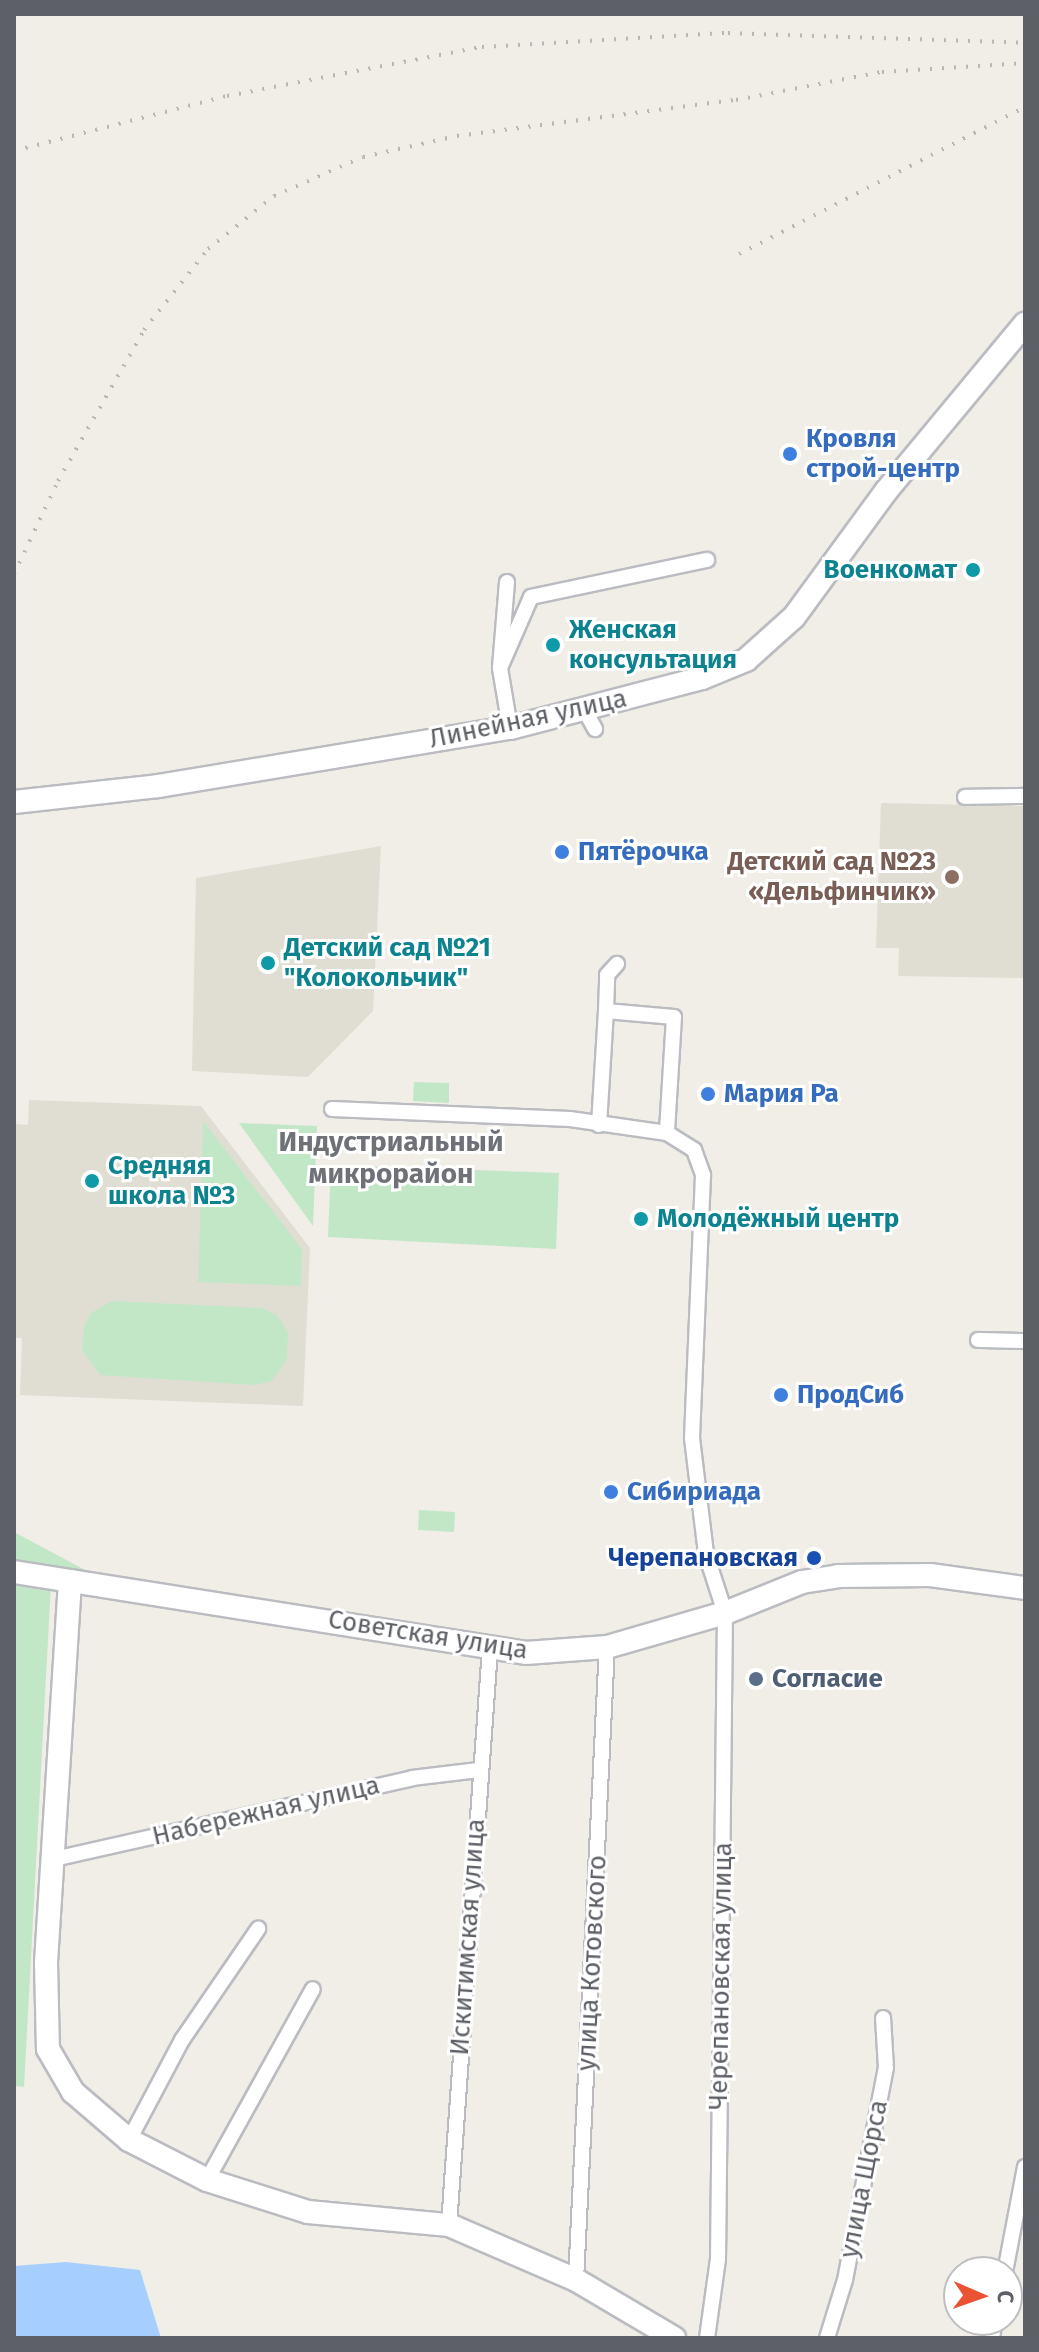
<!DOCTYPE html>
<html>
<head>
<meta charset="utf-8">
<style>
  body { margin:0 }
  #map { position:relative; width:1039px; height:2352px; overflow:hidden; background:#f0eee6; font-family:"Fira Sans",sans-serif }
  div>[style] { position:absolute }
  .education>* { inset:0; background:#e0ded3 }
  .green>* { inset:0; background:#c2e7c6 }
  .water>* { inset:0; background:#a6cfff }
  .roads { filter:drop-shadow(2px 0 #babcc1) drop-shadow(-2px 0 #babcc1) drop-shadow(0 2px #babcc1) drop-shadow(0 -2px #babcc1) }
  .street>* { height:14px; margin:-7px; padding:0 7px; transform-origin:7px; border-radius:7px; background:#fff }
  .secondary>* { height:22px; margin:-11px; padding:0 11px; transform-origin:11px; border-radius:11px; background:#fff }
  .rail>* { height:4px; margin-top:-2px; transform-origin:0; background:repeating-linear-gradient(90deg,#b6b7b7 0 2px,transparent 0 12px) }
  .dots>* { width:22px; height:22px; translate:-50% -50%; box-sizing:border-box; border:4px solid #fff; border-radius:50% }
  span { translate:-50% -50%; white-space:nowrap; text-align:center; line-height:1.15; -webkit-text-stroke:6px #fff; paint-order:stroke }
  .shop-label { font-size:26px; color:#366cbe; font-weight:700 }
  .left { translate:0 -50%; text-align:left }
  .culture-label { font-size:26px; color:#0d838f; font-weight:700 }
  .right { translate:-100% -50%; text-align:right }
  .street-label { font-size:26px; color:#5d6066 }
  .education-label { font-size:26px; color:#785e54; font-weight:700 }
  .transit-label { font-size:26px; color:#164399; font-weight:700 }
  .service-label { font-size:26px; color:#4e5e75; font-weight:700 }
  .neighbourhood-label { font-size:28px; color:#6e7278; font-weight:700 }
  .frame { position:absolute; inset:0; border:16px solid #5d6066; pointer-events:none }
  .north { position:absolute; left:943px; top:2256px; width:80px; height:80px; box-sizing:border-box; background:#fff; border:2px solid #bebfc2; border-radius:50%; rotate:92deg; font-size:22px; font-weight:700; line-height:32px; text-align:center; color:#5d6066 }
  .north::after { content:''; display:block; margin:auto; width:28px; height:36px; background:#eb5231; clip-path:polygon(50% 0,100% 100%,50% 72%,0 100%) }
</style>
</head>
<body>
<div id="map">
  <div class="education">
    <i style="clip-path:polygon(881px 803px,1025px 806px,1025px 978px,898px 976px,899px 948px,876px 948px)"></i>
    <i style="clip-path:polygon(381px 846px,373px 1011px,308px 1077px,192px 1071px,196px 878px)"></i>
    <i style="clip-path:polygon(29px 1100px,201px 1106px,310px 1248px,303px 1406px,20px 1395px,22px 1338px,14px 1338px,14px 1124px,28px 1125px)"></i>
  </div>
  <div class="green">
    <i style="clip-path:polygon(414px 1082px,449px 1083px,449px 1103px,413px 1101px)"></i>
    <i style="clip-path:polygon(203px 1121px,302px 1249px,301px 1286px,198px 1282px)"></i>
    <i style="clip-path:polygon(239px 1123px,317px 1126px,313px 1226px)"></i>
    <i style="clip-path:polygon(331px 1165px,559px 1173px,556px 1249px,328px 1237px)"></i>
    <i style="clip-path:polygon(112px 1301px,262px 1308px,277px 1315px,288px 1332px,287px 1359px,272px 1381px,254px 1385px,100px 1375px,82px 1350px,84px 1327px,91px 1313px)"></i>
    <i style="clip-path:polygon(419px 1510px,455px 1512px,454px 1532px,418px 1530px)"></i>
    <i style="clip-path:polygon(14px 1532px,87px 1571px,82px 1577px,14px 1564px)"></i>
    <i style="clip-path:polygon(14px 1579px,51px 1584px,24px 2087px,14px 2086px)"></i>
  </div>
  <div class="water">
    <i style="clip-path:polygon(66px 2262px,140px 2270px,161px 2338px,14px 2338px,14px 2266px)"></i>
  </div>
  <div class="roads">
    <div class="street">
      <i style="left:507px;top:582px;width:86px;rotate:94.7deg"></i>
      <i style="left:500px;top:668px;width:61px;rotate:80.5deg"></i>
      <i style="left:500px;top:668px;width:77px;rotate:-66.4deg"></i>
      <i style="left:531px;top:597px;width:180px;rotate:-11.9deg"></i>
      <i style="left:584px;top:709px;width:23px;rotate:61deg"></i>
      <i style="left:965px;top:797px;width:60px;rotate:-1deg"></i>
      <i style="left:606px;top:1011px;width:36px;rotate:-88deg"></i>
      <i style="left:607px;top:975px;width:15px;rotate:-48deg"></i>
      <i style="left:332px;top:1109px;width:238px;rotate:2.4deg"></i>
      <i style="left:570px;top:1119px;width:98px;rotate:8.2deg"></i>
      <i style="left:667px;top:1133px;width:32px;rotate:32deg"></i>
      <i style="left:694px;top:1150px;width:27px;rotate:70deg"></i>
      <i style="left:703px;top:1175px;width:263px;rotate:92.4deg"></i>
      <i style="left:692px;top:1438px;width:117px;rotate:83.1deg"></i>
      <i style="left:706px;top:1554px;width:62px;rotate:72.1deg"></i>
      <i style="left:725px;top:1613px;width:646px;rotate:90.62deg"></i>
      <i style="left:718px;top:2259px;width:80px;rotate:97.9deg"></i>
      <i style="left:599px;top:1125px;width:114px;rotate:-86.5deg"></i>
      <i style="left:606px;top:1011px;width:68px;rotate:5deg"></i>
      <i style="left:674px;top:1017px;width:116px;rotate:93.5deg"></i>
      <i style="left:978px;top:1340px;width:47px;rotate:1.2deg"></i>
      <i style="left:54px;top:1859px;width:367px;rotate:-12.7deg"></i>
      <i style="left:412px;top:1778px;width:67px;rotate:-6.8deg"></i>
      <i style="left:129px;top:2140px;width:113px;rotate:-62.1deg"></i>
      <i style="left:182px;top:2040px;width:135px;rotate:-55.6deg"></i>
      <i style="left:207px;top:2180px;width:218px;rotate:-61deg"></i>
      <i style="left:449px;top:2225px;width:577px;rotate:-85.93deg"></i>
      <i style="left:1005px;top:2272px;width:107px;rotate:-79.2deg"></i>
      <i style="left:576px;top:2280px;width:634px;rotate:-87.2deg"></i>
      <i style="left:827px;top:2338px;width:61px;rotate:-72.8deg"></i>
      <i style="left:845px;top:2280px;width:216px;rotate:-79.1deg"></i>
      <i style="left:886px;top:2068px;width:50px;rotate:-93.4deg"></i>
      <i style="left:992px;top:2338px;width:18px;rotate:-81deg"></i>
    </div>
    <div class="secondary">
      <i style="left:14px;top:802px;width:145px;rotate:-6.3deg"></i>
      <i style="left:158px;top:786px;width:357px;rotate:-9.4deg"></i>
      <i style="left:510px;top:728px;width:198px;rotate:-14.6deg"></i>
      <i style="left:702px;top:678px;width:48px;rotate:-22.2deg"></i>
      <i style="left:746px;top:660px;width:64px;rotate:-41.9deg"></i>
      <i style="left:794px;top:617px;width:157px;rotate:-53.8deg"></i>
      <i style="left:887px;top:490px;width:216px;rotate:-50.3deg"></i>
      <i style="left:14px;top:1572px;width:518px;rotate:8.99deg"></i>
      <i style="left:526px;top:1653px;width:81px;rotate:-4.2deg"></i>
      <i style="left:607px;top:1647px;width:123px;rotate:-16.1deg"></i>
      <i style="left:725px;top:1613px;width:83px;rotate:-21.9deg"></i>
      <i style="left:802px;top:1582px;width:36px;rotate:-9deg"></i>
      <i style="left:838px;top:1576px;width:92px;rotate:-0.6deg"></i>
      <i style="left:930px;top:1575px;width:96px;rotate:7.8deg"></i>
      <i style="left:70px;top:1581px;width:383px;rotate:93.6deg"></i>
      <i style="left:46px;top:1963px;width:86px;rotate:88.7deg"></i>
      <i style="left:48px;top:2049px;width:50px;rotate:59.8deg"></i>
      <i style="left:73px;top:2092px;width:74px;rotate:40.6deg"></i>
      <i style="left:129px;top:2140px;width:88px;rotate:27.1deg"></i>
      <i style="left:207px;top:2180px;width:106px;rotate:17.6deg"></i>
      <i style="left:308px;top:2212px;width:142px;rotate:5.3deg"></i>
      <i style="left:449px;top:2225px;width:138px;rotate:23.4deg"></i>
      <i style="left:576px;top:2280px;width:114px;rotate:30.6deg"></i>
    </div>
  </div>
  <div class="rail">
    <i style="left:14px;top:151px;width:220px;rotate:-14.5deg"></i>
    <i style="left:227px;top:96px;width:260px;rotate:-10.9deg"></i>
    <i style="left:482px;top:47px;width:246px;rotate:-3.3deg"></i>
    <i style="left:728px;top:33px;width:297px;rotate:1.9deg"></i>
    <i style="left:739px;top:254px;width:322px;rotate:-27.2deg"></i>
    <i style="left:14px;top:574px;width:103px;rotate:-64.7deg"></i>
    <i style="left:58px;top:481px;width:174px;rotate:-60.3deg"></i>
    <i style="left:144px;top:330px;width:103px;rotate:-51.7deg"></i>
    <i style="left:208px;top:249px;width:85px;rotate:-38.8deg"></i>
    <i style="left:274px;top:196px;width:97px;rotate:-23.7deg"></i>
    <i style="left:363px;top:157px;width:96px;rotate:-12.6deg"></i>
    <i style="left:457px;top:136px;width:281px;rotate:-7.4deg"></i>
    <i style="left:736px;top:100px;width:149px;rotate:-10.9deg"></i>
    <i style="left:882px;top:72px;width:143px;rotate:-3.6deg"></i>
  </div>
  <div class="dots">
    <i style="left:790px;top:454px;background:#3f7fe0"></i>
    <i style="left:973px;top:570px;background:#0f9aa8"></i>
    <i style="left:553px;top:645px;background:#0f9aa8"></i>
    <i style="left:562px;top:852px;background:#3f7fe0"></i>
    <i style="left:952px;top:877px;background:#8d6e63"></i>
    <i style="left:268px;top:963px;background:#0f9aa8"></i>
    <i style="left:708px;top:1094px;background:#3f7fe0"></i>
    <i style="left:92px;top:1181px;background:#0f9aa8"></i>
    <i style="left:641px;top:1219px;background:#0f9aa8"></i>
    <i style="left:781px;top:1395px;background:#3f7fe0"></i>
    <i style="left:611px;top:1492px;background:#3f7fe0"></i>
    <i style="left:814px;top:1558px;background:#1a4fb4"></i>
    <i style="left:756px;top:1679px;background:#5c6f8a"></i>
  </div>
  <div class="shop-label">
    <span class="left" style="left:806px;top:454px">Кровля<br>строй-центр</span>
    <span class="left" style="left:578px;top:852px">Пятёрочка</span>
    <span class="left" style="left:724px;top:1094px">Мария Ра</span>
    <span class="left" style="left:797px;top:1395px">ПродСиб</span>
    <span class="left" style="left:627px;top:1492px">Сибириада</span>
  </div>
  <div class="culture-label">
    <span class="right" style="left:957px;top:570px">Военкомат</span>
    <span class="left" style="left:569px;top:645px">Женская<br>консультация</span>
    <span class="left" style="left:284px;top:963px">Детский сад №21<br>"Колокольчик"</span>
    <span class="left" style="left:108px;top:1181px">Средняя<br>школа №3</span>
    <span class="left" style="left:657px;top:1219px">Молодёжный центр</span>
  </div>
  <div class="street-label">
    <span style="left:528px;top:719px;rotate:-12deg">Линейная улица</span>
    <span style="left:428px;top:1635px;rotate:9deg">Советская улица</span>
    <span style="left:266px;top:1811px;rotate:-13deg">Набережная улица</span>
    <span style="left:468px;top:1937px;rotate:-86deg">Искитимская улица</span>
    <span style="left:592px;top:1963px;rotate:-87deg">улица Котовского</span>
    <span style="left:721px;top:1976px;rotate:-89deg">Черепановская улица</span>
    <span style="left:864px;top:2179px;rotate:-79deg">улица Щорса</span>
  </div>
  <div class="education-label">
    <span class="right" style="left:936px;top:877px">Детский сад №23<br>«Дельфинчик»</span>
  </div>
  <div class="transit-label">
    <span class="right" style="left:798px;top:1558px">Черепановская</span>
  </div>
  <div class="service-label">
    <span class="left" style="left:772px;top:1679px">Согласие</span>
  </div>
  <div class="neighbourhood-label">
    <span style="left:391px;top:1158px">Индустриальный<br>микрорайон</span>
  </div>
  <div class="frame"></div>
  <div class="north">С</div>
</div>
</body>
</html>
